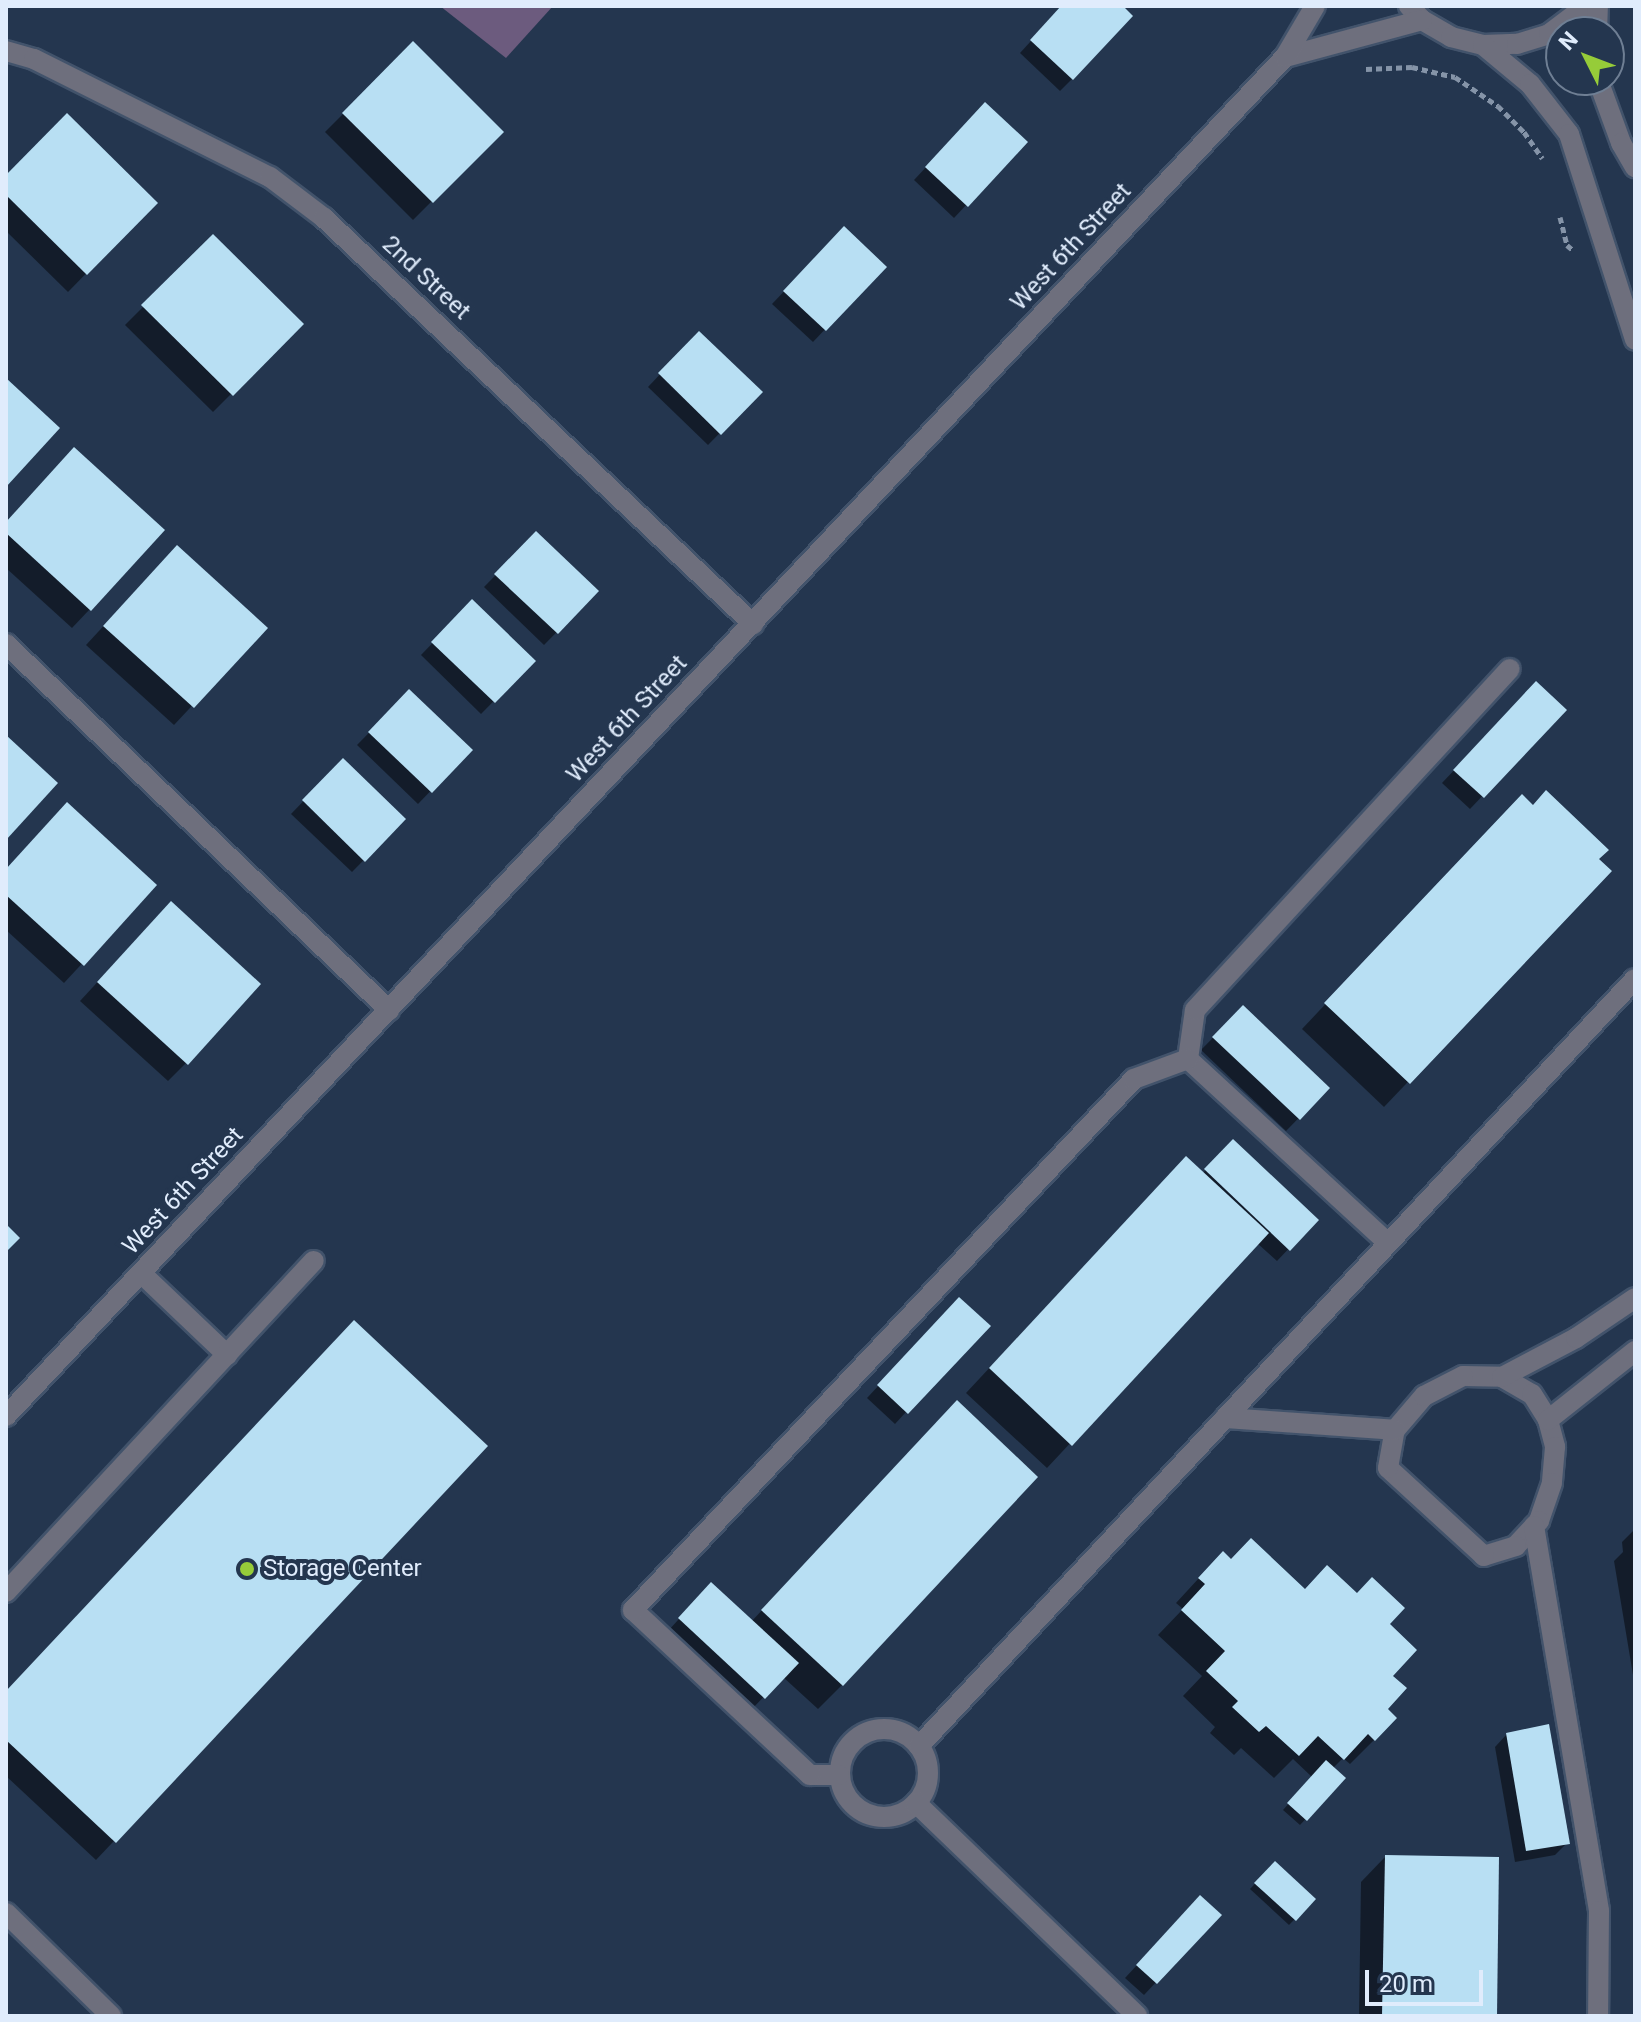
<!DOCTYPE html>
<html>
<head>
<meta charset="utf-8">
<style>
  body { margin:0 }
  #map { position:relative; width:1641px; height:2022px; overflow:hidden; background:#24364f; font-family:Roboto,sans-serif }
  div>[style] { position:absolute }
  .forest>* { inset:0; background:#6c5b7e }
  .shadow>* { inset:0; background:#0007 }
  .building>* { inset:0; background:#b8dff3 }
  .path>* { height:5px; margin-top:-2.5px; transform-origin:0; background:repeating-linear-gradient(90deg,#8594a8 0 6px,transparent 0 10px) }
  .roads { filter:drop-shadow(2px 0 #42536b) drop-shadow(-2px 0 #42536b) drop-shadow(0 2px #42536b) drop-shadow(0 -2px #42536b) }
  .service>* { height:20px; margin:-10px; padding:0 10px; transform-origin:10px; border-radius:10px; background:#6e6f7d }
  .service>.ring { margin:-10px; padding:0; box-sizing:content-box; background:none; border:20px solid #6e6f7d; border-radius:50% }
  .minor>* { height:20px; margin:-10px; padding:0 10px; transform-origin:10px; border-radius:10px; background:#6e6f7d }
  .tertiary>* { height:20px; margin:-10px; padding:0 10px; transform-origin:10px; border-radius:10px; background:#6e6f7d }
  .dots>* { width:22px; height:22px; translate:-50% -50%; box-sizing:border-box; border:4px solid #24364f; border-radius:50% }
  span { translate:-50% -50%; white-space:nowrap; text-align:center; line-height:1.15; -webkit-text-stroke:8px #24364f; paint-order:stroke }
  .street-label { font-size:24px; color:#e0ecfc }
  .poi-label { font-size:24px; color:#e0ecfc }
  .left { translate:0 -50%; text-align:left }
  .frame { position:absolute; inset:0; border:8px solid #e0ecfc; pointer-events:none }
  .north { position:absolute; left:1545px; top:16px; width:80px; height:80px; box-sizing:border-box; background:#24364f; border:2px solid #6f7f94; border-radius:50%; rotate:312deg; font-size:22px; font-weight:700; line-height:32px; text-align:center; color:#e0ecfc }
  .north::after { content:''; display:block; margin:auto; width:28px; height:36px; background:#96cc39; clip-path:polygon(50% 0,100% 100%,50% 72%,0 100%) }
  .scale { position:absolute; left:1365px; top:1970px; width:118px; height:36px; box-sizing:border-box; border:4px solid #e0ecfc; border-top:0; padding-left:10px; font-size:24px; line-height:28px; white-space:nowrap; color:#e0ecfc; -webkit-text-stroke:6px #24364f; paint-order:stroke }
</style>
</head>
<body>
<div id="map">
  <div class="forest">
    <i style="clip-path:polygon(440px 6px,553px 6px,506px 58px)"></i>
  </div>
  <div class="shadow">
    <i style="clip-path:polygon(1063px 6px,1120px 6px,1072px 79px,1060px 91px,1020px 53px)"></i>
    <i style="clip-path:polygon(413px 44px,501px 132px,413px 220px,325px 132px)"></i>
    <i style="clip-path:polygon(973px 117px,1025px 142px,954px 218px,914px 180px)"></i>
    <i style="clip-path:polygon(6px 177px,155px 203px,68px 292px,6px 231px)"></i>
    <i style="clip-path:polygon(213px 237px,301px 324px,213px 412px,125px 325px)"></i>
    <i style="clip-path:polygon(832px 241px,884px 267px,813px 342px,772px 304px)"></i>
    <i style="clip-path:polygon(699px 333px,760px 392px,708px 445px,648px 387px)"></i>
    <i style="clip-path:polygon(6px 523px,90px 609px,72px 628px,6px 568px)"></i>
    <i style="clip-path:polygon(536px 534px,596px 592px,544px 645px,484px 587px)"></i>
    <i style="clip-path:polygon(159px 566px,265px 628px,174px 725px,86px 645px)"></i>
    <i style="clip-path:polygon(472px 602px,533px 661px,481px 714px,421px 655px)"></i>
    <i style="clip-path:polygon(409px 692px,470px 750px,418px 804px,357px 745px)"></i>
    <i style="clip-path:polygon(1524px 696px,1564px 710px,1470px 809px,1442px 783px)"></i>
    <i style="clip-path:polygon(343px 760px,404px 819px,352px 872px,291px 814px)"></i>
    <i style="clip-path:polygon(1532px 807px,1609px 871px,1384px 1107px,1302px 1029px,1498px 821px)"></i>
    <i style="clip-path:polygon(6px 870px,155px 885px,64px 983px,6px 930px)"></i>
    <i style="clip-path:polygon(153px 922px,186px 1063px,168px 1081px,80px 1001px)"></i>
    <i style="clip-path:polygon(1243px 1007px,1328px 1088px,1286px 1131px,1201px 1050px)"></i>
    <i style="clip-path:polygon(1233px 1142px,1316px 1220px,1277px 1261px,1257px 1243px,1047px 1468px,966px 1393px,1162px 1183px,1202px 1174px)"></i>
    <i style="clip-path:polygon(948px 1311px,906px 1412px,895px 1424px,867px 1398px)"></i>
    <i style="clip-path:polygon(933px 1427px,842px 1685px,818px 1709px,783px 1677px,752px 1709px,668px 1631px,699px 1597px,751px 1622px)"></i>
    <i style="clip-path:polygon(486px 1446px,96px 1860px,6px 1776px,6px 1693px)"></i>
    <i style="clip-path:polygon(1635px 1529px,1635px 1687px,1614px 1561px,1623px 1552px,1622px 1542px)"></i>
    <i style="clip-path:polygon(1231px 1561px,1387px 1624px,1390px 1676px,1385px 1709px,1374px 1740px,1350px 1764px,1343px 1758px,1333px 1768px,1344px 1778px,1300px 1825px,1283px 1810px,1312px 1777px,1293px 1759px,1274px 1778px,1241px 1748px,1234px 1755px,1210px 1733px,1215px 1727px,1183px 1696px,1202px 1676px,1158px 1635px,1183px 1609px,1176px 1603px,1199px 1578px)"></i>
    <i style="clip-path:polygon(1507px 1734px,1567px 1843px,1555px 1855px,1515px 1862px,1495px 1747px)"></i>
    <i style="clip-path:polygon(1385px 1857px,1495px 2016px,1359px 2016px,1361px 1882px)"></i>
    <i style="clip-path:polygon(1275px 1863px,1314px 1899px,1289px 1925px,1250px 1889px)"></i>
    <i style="clip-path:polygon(1188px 1910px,1219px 1915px,1144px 1995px,1125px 1978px)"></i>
  </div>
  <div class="building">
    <i style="clip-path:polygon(1061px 6px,1123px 6px,1133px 16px,1073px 80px,1030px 40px)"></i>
    <i style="clip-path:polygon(413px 41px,504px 132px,433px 203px,342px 113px)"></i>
    <i style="clip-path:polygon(985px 102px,1028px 142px,968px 207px,925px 167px)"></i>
    <i style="clip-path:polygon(67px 113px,158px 203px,87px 275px,6px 195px,6px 175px)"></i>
    <i style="clip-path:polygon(844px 226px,887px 267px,826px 331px,783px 291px)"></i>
    <i style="clip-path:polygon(213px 234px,304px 324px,233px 396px,141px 305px)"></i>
    <i style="clip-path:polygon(699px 331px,763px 392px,721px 435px,658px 373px)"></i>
    <i style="clip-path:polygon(6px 378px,60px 428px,6px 487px)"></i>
    <i style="clip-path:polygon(74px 447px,165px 530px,91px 611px,6px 533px,6px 522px)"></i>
    <i style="clip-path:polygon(536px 531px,599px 591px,558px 634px,494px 574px)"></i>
    <i style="clip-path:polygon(177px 545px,268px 628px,194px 708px,103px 626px)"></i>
    <i style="clip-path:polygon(472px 599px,536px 661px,495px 703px,431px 642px)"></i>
    <i style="clip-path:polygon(1536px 681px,1567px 710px,1484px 798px,1453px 770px)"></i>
    <i style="clip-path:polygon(409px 689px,473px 750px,432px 793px,368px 732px)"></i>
    <i style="clip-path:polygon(6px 735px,58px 783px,6px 840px)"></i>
    <i style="clip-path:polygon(343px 758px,406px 819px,365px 862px,302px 800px)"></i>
    <i style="clip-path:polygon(1546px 790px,1609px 850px,1599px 859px,1612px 871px,1410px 1084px,1324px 1003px,1522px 794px,1533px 805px)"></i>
    <i style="clip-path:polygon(67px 802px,157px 885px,84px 966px,6px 895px,6px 869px)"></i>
    <i style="clip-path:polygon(171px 901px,261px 984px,188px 1065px,97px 982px)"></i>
    <i style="clip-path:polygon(1243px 1005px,1330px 1088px,1300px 1120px,1212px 1037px)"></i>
    <i style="clip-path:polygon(1233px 1139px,1319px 1220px,1290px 1251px,1204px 1169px)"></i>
    <i style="clip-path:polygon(1186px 1156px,1269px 1233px,1072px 1446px,989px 1368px)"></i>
    <i style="clip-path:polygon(6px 1224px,20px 1238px,6px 1252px)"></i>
    <i style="clip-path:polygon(959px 1297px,991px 1326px,908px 1414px,877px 1385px)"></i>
    <i style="clip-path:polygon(354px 1320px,488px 1446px,116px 1843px,6px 1740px,6px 1691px)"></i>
    <i style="clip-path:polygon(957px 1400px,1038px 1477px,843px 1686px,761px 1610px)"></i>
    <i style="clip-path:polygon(1251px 1538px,1305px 1589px,1327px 1565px,1357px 1593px,1372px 1577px,1405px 1608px,1390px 1624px,1417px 1650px,1393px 1676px,1407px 1688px,1388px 1709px,1397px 1718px,1375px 1741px,1368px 1734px,1344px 1760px,1318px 1736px,1299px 1756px,1266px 1726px,1259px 1732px,1232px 1707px,1238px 1701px,1206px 1671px,1225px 1651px,1181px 1610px,1205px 1584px,1198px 1578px,1223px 1551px,1231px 1559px)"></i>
    <i style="clip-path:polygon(711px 1582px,799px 1663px,765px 1699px,678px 1618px)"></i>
    <i style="clip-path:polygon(1549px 1724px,1570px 1844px,1526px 1851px,1506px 1733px)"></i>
    <i style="clip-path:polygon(1326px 1760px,1346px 1778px,1307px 1821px,1287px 1803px)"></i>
    <i style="clip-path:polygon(1385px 1855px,1499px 1857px,1497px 2016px,1382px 2016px)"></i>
    <i style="clip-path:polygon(1275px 1861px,1316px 1899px,1296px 1921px,1254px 1883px)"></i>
    <i style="clip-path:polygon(1200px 1895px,1222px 1915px,1157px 1984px,1136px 1965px)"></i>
  </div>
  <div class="path">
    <i style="left:1366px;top:69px;width:46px;rotate:-2.5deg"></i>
    <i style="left:1412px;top:67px;width:44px;rotate:13.1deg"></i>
    <i style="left:1455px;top:77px;width:52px;rotate:34deg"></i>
    <i style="left:1498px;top:106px;width:37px;rotate:45deg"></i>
    <i style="left:1524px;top:132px;width:32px;rotate:55deg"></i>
    <i style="left:1560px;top:217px;width:29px;rotate:76deg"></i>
    <i style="left:1567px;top:245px;width:9px;rotate:41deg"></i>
  </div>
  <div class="roads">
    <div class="service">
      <i style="left:1388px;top:1243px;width:272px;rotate:-137.4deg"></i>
      <i style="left:1188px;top:1059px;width:49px;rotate:-81.9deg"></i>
      <i style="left:1195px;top:1010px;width:464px;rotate:-47.3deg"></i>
      <i style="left:141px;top:1273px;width:119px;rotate:43.6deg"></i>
      <i style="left:1463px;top:1376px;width:39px;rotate:1deg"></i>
      <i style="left:1502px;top:1377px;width:34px;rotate:30deg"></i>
      <i style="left:1532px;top:1394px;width:31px;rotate:58deg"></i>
      <i style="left:1548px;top:1420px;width:28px;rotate:75deg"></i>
      <i style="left:1555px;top:1447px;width:36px;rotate:95deg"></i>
      <i style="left:1552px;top:1483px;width:40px;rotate:108.9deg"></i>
      <i style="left:1539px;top:1521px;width:34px;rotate:133deg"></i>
      <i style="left:1516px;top:1546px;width:34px;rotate:163deg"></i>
      <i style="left:1484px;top:1556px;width:130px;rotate:-137.5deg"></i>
      <i style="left:1388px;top:1468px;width:39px;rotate:-80deg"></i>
      <i style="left:1395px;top:1430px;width:45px;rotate:-49.5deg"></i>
      <i style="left:1424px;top:1396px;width:44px;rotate:-27.1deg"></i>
      <i style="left:1502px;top:1377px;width:84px;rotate:-27.8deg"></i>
      <i style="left:1576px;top:1338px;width:71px;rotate:-34.1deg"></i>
      <i style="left:1225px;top:1418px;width:170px;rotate:4deg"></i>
      <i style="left:1548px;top:1420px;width:111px;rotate:-38.4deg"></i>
      <i style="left:1534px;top:1526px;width:390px;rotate:80.4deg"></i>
      <i style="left:1599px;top:1911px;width:105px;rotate:90.5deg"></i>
      <i style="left:6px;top:1592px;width:452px;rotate:-47.1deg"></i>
      <i class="ring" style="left:840px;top:1729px;width:68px;height:68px"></i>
      <i style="left:919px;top:1746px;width:1049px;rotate:-46.97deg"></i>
      <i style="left:839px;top:1775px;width:29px;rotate:180deg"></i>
      <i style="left:810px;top:1775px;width:242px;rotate:-137deg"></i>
      <i style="left:633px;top:1610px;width:730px;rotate:-46.67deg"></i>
      <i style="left:1134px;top:1079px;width:58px;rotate:-20.3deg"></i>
      <i style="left:916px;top:1803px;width:307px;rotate:43.9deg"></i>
    </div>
    <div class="minor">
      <i style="left:6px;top:51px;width:29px;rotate:16deg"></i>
      <i style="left:34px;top:59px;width:264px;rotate:26.6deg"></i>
      <i style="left:270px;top:177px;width:68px;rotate:37.2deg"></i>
      <i style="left:324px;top:218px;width:591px;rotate:43.42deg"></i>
      <i style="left:6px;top:644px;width:530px;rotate:43.7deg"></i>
      <i style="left:6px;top:1913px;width:147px;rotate:44.4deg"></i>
    </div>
    <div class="tertiary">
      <i style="left:1409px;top:6px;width:19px;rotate:47deg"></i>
      <i style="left:1422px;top:20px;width:34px;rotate:30deg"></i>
      <i style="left:1451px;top:37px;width:33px;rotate:14deg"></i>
      <i style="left:1483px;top:45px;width:34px;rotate:-2deg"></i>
      <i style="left:1517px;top:44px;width:34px;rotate:-17deg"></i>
      <i style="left:1549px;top:34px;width:46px;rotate:-37.1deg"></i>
      <i style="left:1597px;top:32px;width:26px;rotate:-88deg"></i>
      <i style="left:1483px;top:45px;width:61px;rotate:39.7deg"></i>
      <i style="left:1530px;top:84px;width:63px;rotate:52deg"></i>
      <i style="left:1569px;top:134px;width:216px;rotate:72.2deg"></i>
      <i style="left:1285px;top:57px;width:142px;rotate:-15.1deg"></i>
      <i style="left:1598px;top:80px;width:67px;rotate:69.9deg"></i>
      <i style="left:1621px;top:143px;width:28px;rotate:60deg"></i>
      <i style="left:6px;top:1416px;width:1866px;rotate:-46.74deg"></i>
      <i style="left:1285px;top:57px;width:59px;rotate:-59.5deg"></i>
    </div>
  </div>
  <div class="dots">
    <i style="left:247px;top:1569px;background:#96cc39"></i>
  </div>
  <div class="street-label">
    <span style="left:1071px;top:247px;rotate:-47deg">West 6th Street</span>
    <span style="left:426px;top:278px;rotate:43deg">2nd Street</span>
    <span style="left:627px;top:719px;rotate:-47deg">West 6th Street</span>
    <span style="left:183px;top:1191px;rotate:-47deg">West 6th Street</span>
  </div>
  <div class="poi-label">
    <span class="left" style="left:263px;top:1569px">Storage Center</span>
  </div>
  <div class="frame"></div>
  <div class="north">N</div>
  <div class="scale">20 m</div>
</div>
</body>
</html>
